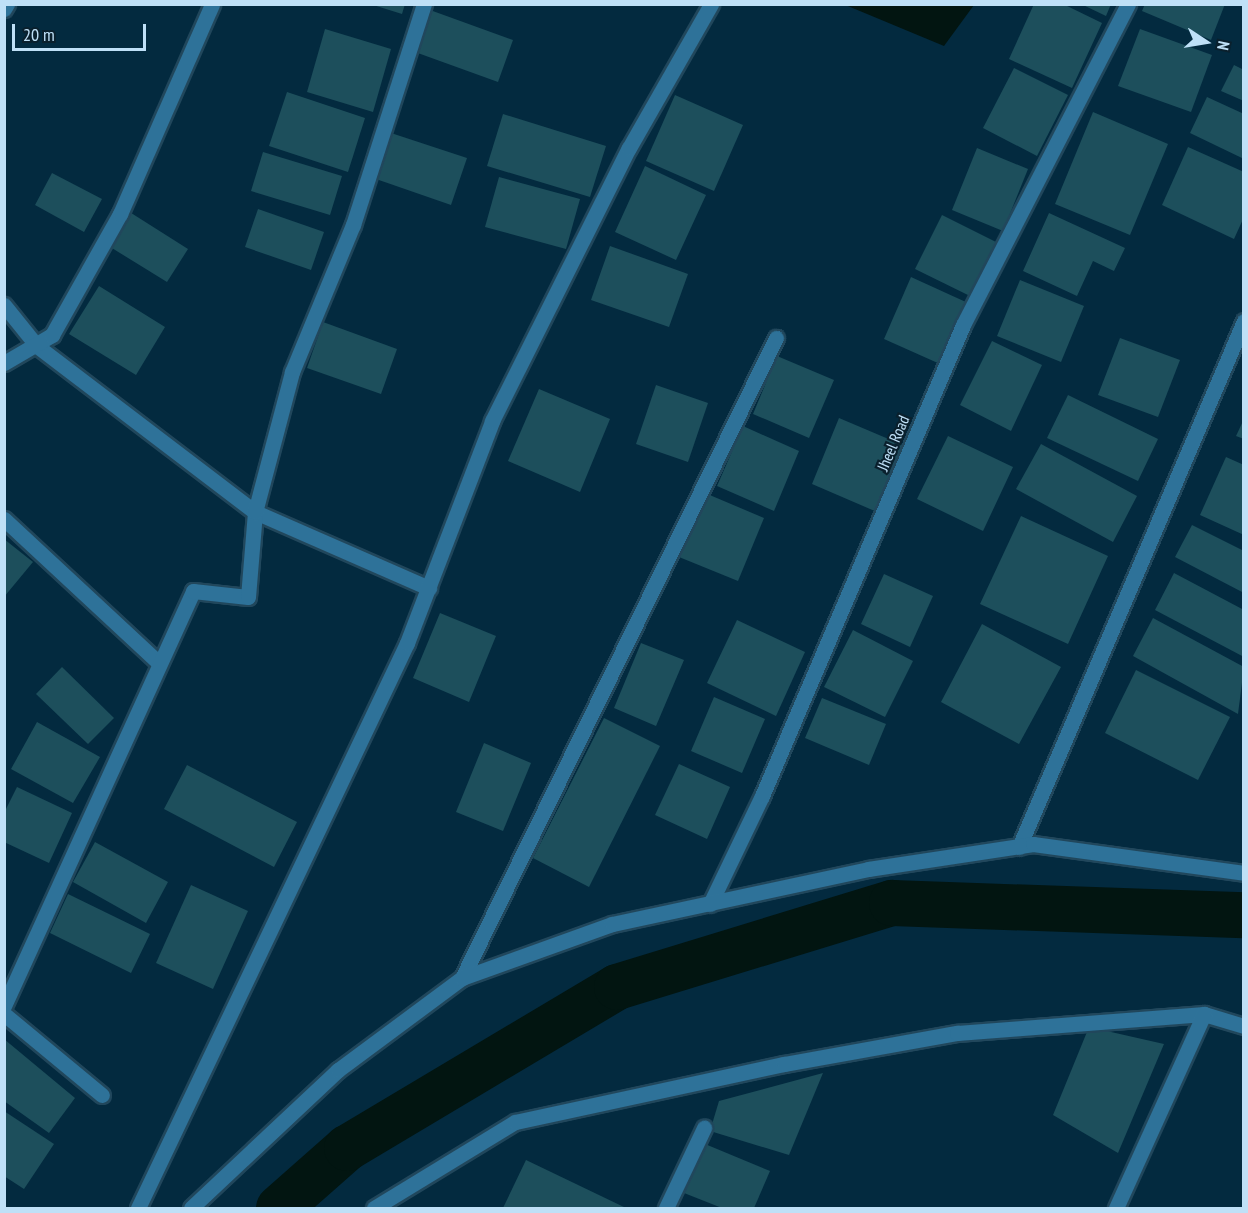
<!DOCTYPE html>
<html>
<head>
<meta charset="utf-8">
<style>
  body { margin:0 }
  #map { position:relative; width:1248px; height:1213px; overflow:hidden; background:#032a3f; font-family:"PT Sans Narrow",sans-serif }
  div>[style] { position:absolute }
  .water>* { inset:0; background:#021511 }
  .canal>* { height:46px; margin:-23px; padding:0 23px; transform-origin:23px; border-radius:23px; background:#021511 }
  .building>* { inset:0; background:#1d4f5c }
  .roads { filter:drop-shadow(2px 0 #21475c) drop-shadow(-2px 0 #21475c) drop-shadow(0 2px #21475c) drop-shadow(0 -2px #21475c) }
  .minor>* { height:15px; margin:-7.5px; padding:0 7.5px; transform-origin:7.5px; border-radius:7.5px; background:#2e7299 }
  span { translate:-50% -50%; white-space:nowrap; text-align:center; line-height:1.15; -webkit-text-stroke:4.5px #0a202d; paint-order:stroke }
  .street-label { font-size:16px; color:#bfe0f7 }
  .frame { position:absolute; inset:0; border:6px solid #bfe0f7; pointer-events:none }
  .north { position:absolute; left:1176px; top:12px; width:60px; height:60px; -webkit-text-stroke:4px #0a202d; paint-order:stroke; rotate:102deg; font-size:16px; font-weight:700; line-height:24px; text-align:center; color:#bfe0f7 }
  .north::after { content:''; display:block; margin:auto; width:21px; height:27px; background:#bfe0f7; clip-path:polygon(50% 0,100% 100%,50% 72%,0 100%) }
  .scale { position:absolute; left:12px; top:24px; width:134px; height:27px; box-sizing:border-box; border:3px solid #bfe0f7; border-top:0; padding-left:8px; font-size:18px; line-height:21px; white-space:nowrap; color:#bfe0f7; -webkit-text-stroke:4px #0a202d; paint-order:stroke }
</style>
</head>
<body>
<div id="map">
  <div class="water">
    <i style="clip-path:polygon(843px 4px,974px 4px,974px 5px,944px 46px)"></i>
  </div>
  <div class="canal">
    <i style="left:279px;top:1208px;width:91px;rotate:-41.4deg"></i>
    <i style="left:347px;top:1148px;width:314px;rotate:-30.8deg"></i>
    <i style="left:617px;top:987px;width:288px;rotate:-17deg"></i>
    <i style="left:892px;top:903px;width:352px;rotate:2deg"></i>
  </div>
  <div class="building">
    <i style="clip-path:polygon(370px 4px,405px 4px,402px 14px)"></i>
    <i style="clip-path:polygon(1034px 4px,1063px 4px,1102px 23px,1072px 88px,1009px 59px)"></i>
    <i style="clip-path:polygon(1081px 4px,1111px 4px,1106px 16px)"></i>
    <i style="clip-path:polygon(1145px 4px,1225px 4px,1211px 40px,1142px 11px)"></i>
    <i style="clip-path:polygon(430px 10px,513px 40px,498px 82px,415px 52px)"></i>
    <i style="clip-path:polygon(325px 29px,391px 49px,373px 112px,307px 92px)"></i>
    <i style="clip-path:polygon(1140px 29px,1212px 55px,1191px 112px,1118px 86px)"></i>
    <i style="clip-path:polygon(1234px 65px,1244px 70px,1244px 101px,1221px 91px)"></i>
    <i style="clip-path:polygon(1014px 68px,1068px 95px,1037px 156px,983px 128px)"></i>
    <i style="clip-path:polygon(287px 92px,365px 118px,348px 172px,269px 146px)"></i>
    <i style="clip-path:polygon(675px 95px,743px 125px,714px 191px,646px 161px)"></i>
    <i style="clip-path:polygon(1207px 97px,1244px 114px,1244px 159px,1190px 133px)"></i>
    <i style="clip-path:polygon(1093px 112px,1168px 144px,1130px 235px,1055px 204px)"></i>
    <i style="clip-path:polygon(503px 114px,606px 146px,590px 197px,487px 166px)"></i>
    <i style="clip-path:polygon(391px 133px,467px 158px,451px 205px,376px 179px)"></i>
    <i style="clip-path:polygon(1188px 147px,1244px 172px,1244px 217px,1234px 239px,1162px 205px)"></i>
    <i style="clip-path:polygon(977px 148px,1028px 169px,1003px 231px,952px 210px)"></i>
    <i style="clip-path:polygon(263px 152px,342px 176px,330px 215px,251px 191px)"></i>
    <i style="clip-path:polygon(645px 166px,706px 195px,676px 260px,615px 232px)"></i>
    <i style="clip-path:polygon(52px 173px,102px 199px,84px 232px,35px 205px)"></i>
    <i style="clip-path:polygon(499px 177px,580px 199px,566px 249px,485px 227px)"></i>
    <i style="clip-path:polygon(258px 209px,324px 232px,311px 270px,245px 247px)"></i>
    <i style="clip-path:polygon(128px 211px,188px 249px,167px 282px,107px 245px)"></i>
    <i style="clip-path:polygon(1049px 213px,1125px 248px,1114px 271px,1093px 261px,1077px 296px,1023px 271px)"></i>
    <i style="clip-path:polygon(942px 215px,998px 243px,972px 297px,915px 269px)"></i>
    <i style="clip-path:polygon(610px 246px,688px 274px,669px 327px,591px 300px)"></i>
    <i style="clip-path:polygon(911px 277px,968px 303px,940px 364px,884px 339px)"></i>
    <i style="clip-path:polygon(1020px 280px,1084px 306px,1061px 362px,997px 336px)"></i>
    <i style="clip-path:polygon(99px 286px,165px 327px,136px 375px,69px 334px)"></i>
    <i style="clip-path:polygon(323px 322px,397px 349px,381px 394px,307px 368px)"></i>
    <i style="clip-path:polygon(1120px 338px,1180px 360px,1158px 417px,1098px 395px)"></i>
    <i style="clip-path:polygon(992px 341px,1042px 365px,1011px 431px,960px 405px)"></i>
    <i style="clip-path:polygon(777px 356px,834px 380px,809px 438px,753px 414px)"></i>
    <i style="clip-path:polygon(656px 385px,708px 403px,688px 462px,636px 444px)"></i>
    <i style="clip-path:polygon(539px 389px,610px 419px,580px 492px,508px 461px)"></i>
    <i style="clip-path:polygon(1068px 395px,1158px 439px,1138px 481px,1047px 438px)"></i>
    <i style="clip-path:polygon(839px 418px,905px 446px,877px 512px,812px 484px)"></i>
    <i style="clip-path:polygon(1244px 419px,1244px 439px,1236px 436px)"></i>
    <i style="clip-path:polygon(743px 426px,799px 451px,774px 511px,717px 486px)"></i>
    <i style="clip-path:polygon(948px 436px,1013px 467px,983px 531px,917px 499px)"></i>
    <i style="clip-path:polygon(1041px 444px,1137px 496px,1113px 542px,1016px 489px)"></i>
    <i style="clip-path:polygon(1226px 457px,1244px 465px,1244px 535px,1200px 515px)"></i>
    <i style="clip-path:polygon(705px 493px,764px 518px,738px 581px,679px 557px)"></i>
    <i style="clip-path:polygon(1021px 516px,1108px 556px,1068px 644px,980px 604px)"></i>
    <i style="clip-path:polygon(1192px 525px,1244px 551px,1244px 593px,1175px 557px)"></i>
    <i style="clip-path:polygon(4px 539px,33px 562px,4px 597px)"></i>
    <i style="clip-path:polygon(1174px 573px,1244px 610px,1244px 657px,1155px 610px)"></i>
    <i style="clip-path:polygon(884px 574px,933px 596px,910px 647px,861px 624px)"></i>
    <i style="clip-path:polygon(440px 613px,496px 636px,469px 702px,413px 678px)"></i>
    <i style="clip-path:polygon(1153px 618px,1244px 667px,1238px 714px,1133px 656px)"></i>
    <i style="clip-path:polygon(737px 620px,805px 652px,776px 716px,707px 683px)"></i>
    <i style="clip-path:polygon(982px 624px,1061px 667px,1019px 744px,941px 702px)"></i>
    <i style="clip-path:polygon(853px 630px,913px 661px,885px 717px,824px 687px)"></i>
    <i style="clip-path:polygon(641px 643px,684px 660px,656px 726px,614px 708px)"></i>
    <i style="clip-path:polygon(62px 667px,114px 718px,88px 744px,36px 694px)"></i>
    <i style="clip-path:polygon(1136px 670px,1230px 717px,1198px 780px,1105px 733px)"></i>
    <i style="clip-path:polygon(714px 697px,765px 719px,742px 773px,691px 751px)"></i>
    <i style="clip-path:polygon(822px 698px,886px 724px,869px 765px,805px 738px)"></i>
    <i style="clip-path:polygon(604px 718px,660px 746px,589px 887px,533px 858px)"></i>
    <i style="clip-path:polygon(37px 722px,100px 757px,73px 803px,11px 769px)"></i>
    <i style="clip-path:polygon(484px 743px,531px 763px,503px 831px,456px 812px)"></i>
    <i style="clip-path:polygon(679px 764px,730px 787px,707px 839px,655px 815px)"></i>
    <i style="clip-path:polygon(187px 765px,297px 822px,274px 867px,164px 809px)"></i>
    <i style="clip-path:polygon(17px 787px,72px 813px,49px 863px,4px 842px,4px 813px)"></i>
    <i style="clip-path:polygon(95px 842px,168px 882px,146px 923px,73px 882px)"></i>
    <i style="clip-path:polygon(191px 885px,248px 911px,213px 989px,156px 963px)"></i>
    <i style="clip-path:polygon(68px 894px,150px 934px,131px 973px,50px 933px)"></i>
    <i style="clip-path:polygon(1089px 1027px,1164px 1044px,1118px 1153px,1053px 1115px)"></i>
    <i style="clip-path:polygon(4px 1039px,75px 1098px,49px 1133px,4px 1101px)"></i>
    <i style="clip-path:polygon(823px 1073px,789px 1155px,710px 1131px,719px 1101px)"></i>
    <i style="clip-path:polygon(4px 1111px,54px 1144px,24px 1189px,4px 1176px)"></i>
    <i style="clip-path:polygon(705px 1144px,770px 1171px,754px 1208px,722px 1208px,684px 1193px)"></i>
    <i style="clip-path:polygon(526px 1160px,626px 1208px,503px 1208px)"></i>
  </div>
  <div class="roads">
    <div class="minor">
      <i style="left:4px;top:9px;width:6px;rotate:-59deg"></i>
      <i style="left:4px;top:305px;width:53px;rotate:51.2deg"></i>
      <i style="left:37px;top:346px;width:274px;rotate:37.3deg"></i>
      <i style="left:255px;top:512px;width:190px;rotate:23.6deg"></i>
      <i style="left:4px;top:363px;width:56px;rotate:-30.3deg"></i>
      <i style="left:52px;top:335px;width:139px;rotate:-60.7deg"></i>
      <i style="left:120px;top:214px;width:229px;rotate:-66.3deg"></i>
      <i style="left:4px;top:519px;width:210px;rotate:42.9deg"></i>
      <i style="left:1019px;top:847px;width:572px;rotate:-66.84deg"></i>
      <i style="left:710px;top:904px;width:120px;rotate:-64.3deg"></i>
      <i style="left:762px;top:796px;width:512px;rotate:-66.89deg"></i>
      <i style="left:963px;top:325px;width:361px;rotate:-62.8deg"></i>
      <i style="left:462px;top:978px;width:713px;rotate:-63.87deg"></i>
      <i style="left:4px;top:1006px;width:456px;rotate:-65.5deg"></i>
      <i style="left:193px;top:591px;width:55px;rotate:6.2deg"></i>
      <i style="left:248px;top:597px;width:85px;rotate:-85.3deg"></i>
      <i style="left:255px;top:512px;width:145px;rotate:-75.2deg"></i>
      <i style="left:292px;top:372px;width:159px;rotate:-67.5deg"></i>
      <i style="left:353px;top:225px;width:232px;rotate:-72.2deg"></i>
      <i style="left:4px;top:1014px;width:127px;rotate:39.6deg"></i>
      <i style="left:138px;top:1208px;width:626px;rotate:-64.54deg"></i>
      <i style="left:407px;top:643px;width:238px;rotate:-69deg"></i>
      <i style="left:492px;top:421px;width:305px;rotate:-63.4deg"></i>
      <i style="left:629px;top:148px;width:166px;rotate:-60.3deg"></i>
      <i style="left:191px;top:1208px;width:202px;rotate:-43.2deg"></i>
      <i style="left:338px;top:1070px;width:154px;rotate:-36.6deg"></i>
      <i style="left:462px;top:978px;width:159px;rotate:-19.8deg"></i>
      <i style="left:612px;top:924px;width:262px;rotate:-12.1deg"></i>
      <i style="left:868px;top:869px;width:167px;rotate:-8.6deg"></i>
      <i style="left:1033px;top:844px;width:213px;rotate:7.8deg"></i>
      <i style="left:374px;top:1208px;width:165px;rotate:-31.4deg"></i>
      <i style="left:515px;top:1122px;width:275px;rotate:-12.2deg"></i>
      <i style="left:784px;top:1064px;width:176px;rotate:-10.2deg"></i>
      <i style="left:957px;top:1033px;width:248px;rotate:-4.4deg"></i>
      <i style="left:1204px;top:1014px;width:42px;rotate:16.7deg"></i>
      <i style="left:666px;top:1208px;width:89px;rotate:-64.6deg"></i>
      <i style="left:1116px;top:1208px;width:213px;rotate:-65.6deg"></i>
    </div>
  </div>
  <div class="street-label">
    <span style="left:893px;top:443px;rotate:-67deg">Jheel Road</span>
  </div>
  <div class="frame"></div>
  <div class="north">N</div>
  <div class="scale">20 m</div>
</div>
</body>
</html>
